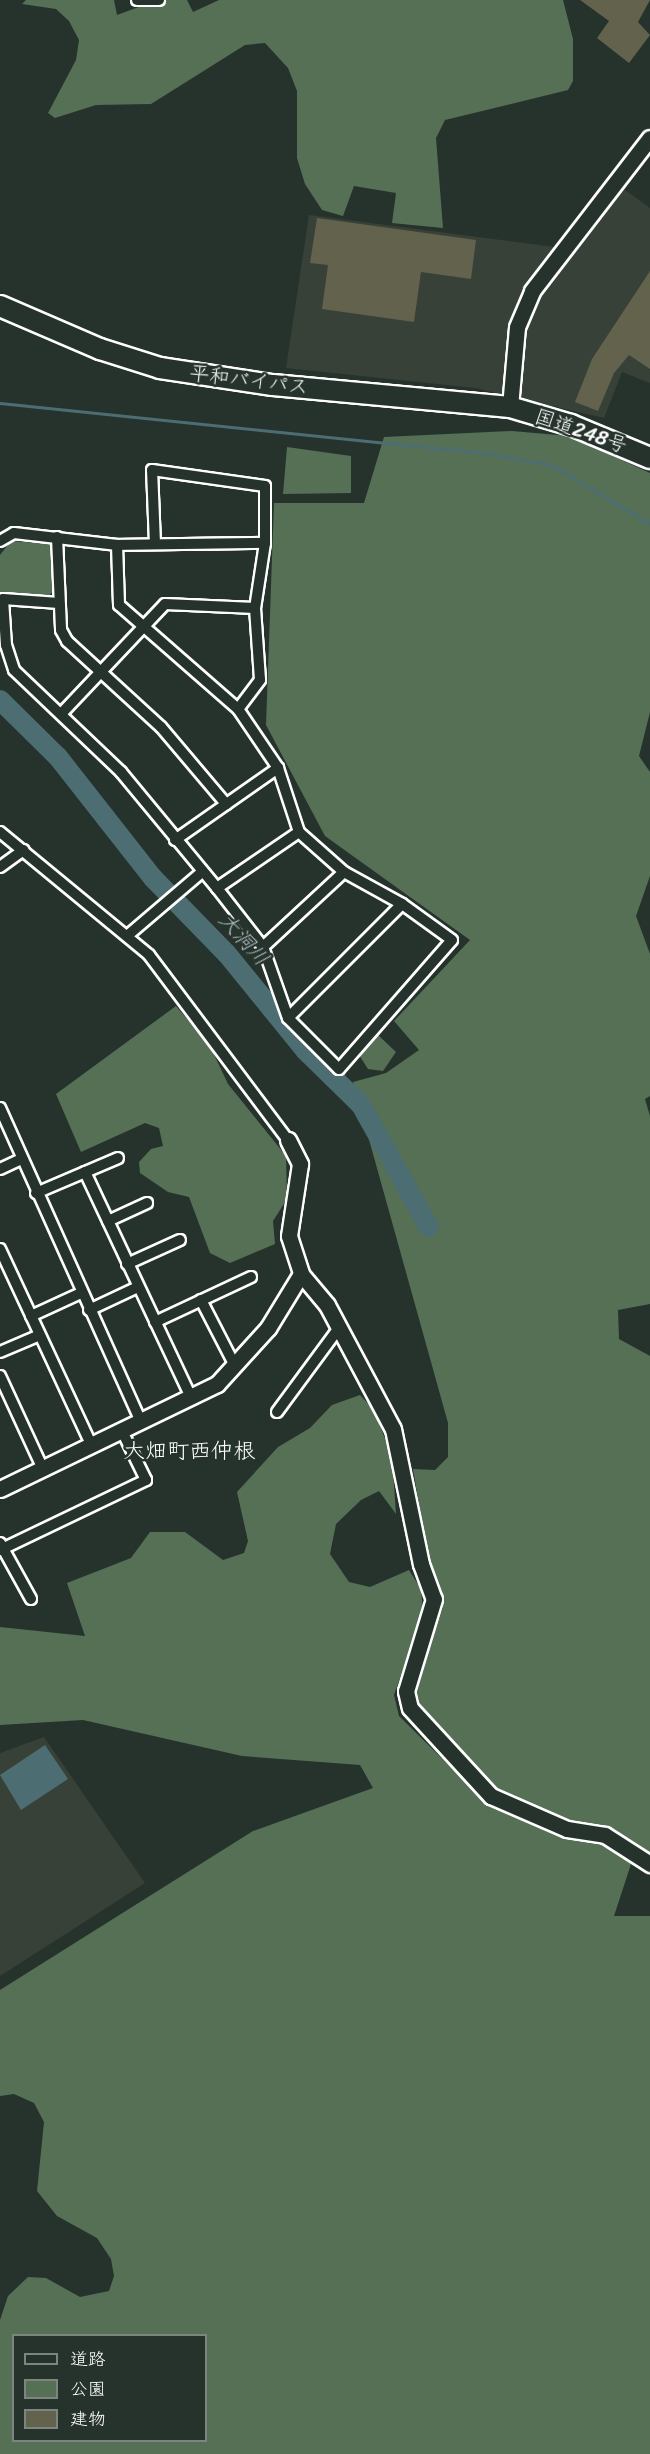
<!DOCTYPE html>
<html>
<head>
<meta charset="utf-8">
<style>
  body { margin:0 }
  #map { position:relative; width:650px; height:2454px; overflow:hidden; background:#26332d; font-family:Sriracha,"Klee One",sans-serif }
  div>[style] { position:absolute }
  .built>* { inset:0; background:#384137 }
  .green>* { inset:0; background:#567056 }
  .water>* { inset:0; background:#4c6e73 }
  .stream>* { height:3px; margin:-1.5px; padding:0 1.5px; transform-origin:1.5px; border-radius:1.5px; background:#4c6e73 }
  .river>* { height:20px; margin:-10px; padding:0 10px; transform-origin:10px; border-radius:10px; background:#4c6e73 }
  .building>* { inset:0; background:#62624d }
  .roads { filter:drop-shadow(2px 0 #fff) drop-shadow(-2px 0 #fff) drop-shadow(0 2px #fff) drop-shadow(0 -2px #fff) }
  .street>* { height:10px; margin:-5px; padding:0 5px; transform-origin:5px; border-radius:5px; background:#26332d }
  .secondary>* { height:15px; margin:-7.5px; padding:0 7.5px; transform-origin:7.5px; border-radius:7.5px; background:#26332d }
  .highway>* { height:20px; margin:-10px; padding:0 10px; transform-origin:10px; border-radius:10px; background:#26332d }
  span { translate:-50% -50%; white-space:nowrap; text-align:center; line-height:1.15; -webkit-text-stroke:5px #26332d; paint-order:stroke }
  .street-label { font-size:20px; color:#fff }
  .water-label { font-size:21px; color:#aebec0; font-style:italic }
  .quarter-label { font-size:22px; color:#fff }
  .legend { position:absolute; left:12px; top:2334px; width:195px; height:108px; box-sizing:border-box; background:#26332d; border:2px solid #7d8581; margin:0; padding:8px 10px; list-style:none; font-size:18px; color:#fff }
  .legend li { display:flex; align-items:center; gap:12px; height:30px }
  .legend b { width:30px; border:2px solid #7d8581 }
</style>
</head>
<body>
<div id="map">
  <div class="built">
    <i style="clip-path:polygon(621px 187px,650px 208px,650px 383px,622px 372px,604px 418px,475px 388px,286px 368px,309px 215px,554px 247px,571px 258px)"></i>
    <i style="clip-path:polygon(44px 1737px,145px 1883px,0 1976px,0 1753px)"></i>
  </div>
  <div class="green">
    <i style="clip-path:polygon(26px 0,114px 0,117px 15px,158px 0,187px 0,193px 12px,219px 0,563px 0,573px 39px,573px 81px,568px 90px,445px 120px,436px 138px,443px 228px,392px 223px,396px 193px,354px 186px,343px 216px,322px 210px,305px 184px,297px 158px,297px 91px,288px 68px,265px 43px,245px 45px,151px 104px,96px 105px,55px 118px,48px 113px,76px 60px,79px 40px,69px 21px,56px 9px,22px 4px)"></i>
    <i style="clip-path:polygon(512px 431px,569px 436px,650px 473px,650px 712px,639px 756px,650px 772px,650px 876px,636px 916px,650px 954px,650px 1096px,645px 1099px,650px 1116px,650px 1304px,618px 1310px,619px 1339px,650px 1356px,650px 1858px,603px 1826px,573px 1825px,495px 1791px,420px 1712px,413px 1692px,443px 1608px,428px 1557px,413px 1469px,435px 1470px,448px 1457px,448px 1423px,353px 1082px,386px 1073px,419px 1050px,394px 1021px,470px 940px,325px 836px,266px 725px,274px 503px,364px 503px,384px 437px)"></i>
    <i style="clip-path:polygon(287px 447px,351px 456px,351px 493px,283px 494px)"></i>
    <i style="clip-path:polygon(11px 541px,51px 544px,54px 590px,47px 598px,0 593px,0 555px)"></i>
    <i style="clip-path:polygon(176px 1006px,210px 1046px,228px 1084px,286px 1156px,287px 1199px,273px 1221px,275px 1244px,230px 1263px,210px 1253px,189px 1197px,168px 1192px,140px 1173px,139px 1162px,151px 1149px,163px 1146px,159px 1128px,145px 1123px,81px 1152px,56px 1094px)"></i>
    <i style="clip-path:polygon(377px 1034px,396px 1052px,383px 1071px,368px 1069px,359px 1055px)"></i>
    <i style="clip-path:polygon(evenodd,360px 1395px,373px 1409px,392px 1456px,396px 1514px,379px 1491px,361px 1500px,336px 1524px,330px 1554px,349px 1582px,370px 1587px,409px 1570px,421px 1589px,423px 1612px,394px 1695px,399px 1716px,485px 1801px,560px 1834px,606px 1844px,631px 1864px,614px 1916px,650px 1916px,650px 2454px,0 2454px,0 2320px,8px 2296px,28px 2277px,46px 2278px,80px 2297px,109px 2291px,114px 2276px,111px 2259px,97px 2238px,57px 2216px,37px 2191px,44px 2122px,34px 2103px,14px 2094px,0 2096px,0 1990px,253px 1831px,373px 1788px,360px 1765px,242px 1756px,83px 1720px,0 1725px,0 1627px,85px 1636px,67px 1583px,131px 1558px,150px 1532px,185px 1532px,223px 1560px,244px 1553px,248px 1541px,237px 1492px,278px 1447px,310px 1428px,332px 1405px,360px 1395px,14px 2336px,206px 2336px,206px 2440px,14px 2440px,14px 2336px)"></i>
  </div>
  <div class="water">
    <i style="clip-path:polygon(45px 1745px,68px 1779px,21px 1810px,0 1775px)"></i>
  </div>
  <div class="stream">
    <i style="left:0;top:403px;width:488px;rotate:5.9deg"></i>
    <i style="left:485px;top:453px;width:68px;rotate:10.2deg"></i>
    <i style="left:552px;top:465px;width:114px;rotate:31deg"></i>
  </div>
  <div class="river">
    <i style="left:0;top:700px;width:81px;rotate:44.5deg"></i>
    <i style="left:58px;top:757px;width:154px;rotate:51.9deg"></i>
    <i style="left:153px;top:878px;width:106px;rotate:45.8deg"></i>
    <i style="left:227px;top:954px;width:124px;rotate:50.9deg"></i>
    <i style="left:305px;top:1050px;width:78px;rotate:44.5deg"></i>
    <i style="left:361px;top:1105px;width:140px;rotate:60.9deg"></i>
  </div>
  <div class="building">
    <i style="clip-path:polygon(580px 0,650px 0,638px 22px,650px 35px,629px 63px,597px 38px,609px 21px)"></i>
    <i style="clip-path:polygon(317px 218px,476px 240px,471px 279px,421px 272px,414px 322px,322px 309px,328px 265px,310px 263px)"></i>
    <i style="clip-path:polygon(650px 271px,650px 369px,629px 355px,614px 373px,598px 411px,575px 402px,592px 359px)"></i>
  </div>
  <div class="roads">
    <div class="street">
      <i style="left:137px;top:0;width:22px"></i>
      <i style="left:57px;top:537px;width:93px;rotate:87.5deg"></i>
      <i style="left:61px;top:630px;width:13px;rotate:61deg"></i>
      <i style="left:67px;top:641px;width:127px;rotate:42.5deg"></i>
      <i style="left:161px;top:727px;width:101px;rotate:49.8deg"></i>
      <i style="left:0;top:541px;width:16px;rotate:-30deg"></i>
      <i style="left:14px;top:533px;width:104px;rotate:6.6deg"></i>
      <i style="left:117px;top:545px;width:148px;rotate:-0.8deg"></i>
      <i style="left:155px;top:544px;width:74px;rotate:-92.3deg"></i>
      <i style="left:152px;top:470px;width:114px;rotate:8.1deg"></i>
      <i style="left:265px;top:486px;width:57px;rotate:90deg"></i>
      <i style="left:265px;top:543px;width:66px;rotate:98.7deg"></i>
      <i style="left:255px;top:608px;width:72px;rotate:86deg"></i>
      <i style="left:260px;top:680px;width:36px;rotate:127deg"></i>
      <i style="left:59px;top:603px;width:56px;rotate:-175.9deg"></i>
      <i style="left:3px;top:599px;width:46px;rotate:86.3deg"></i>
      <i style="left:6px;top:645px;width:26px;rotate:72deg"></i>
      <i style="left:14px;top:670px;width:148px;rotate:43.6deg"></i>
      <i style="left:121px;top:772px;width:151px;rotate:50.4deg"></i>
      <i style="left:217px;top:888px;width:75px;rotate:52.1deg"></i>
      <i style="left:263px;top:947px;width:75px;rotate:70.6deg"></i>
      <i style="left:288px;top:1018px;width:72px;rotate:45deg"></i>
      <i style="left:339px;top:1069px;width:171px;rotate:-48.8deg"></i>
      <i style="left:452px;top:940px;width:62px;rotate:-144.2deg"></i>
      <i style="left:402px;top:904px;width:66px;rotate:-151.1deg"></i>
      <i style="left:344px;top:872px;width:60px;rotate:-138.4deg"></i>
      <i style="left:299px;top:832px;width:67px;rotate:-108.2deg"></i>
      <i style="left:278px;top:768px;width:71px;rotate:-124.1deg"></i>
      <i style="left:238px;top:709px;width:158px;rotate:-138.8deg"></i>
      <i style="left:119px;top:605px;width:60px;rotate:-91.9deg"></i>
      <i style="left:61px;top:714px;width:151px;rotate:-46.6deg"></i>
      <i style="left:165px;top:604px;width:90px;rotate:2.5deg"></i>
      <i style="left:0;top:832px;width:193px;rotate:39.5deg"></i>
      <i style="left:149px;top:955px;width:231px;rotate:53.1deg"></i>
      <i style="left:175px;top:840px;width:126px;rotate:-35deg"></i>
      <i style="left:0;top:867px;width:29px;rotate:-36deg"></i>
      <i style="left:217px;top:888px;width:99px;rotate:-34.3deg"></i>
      <i style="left:127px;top:936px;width:99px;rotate:-40.5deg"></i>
      <i style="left:263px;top:947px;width:110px;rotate:-42.8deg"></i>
      <i style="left:288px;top:1018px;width:161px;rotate:-45deg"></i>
      <i style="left:0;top:1108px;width:344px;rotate:65.8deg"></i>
      <i style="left:0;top:1169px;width:23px;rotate:-25deg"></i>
      <i style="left:85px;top:1172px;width:251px;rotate:64.8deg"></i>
      <i style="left:36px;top:1193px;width:89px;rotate:-23.1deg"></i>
      <i style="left:108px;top:1221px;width:43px;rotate:-24.8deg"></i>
      <i style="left:0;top:1249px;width:217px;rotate:65deg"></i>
      <i style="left:127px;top:1264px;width:58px;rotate:-24.4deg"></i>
      <i style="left:201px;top:1300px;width:74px;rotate:62.7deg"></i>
      <i style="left:89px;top:1310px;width:54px;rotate:-25.1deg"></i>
      <i style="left:31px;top:1316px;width:55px;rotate:-24.7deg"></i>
      <i style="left:155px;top:1322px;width:106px;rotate:-25.1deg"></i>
      <i style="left:0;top:1352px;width:43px;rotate:-23deg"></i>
      <i style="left:0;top:1376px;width:102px;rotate:65.2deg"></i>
      <i style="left:277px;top:1412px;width:104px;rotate:-53.6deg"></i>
      <i style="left:0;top:1543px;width:64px;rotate:61deg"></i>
      <i style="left:0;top:1550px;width:162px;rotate:-25.6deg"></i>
      <i style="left:146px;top:1480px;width:55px;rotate:-116.1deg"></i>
    </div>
    <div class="secondary">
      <i style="left:510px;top:407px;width:80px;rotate:-85deg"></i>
      <i style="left:517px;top:327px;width:39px;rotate:-67deg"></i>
      <i style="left:532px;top:291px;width:193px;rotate:-52.4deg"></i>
      <i style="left:288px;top:1140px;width:27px;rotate:63deg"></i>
      <i style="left:300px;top:1164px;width:73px;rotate:98.7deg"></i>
      <i style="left:289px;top:1236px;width:40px;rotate:72deg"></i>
      <i style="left:301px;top:1274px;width:40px;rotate:50deg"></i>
      <i style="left:327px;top:1305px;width:140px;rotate:62deg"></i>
      <i style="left:393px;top:1429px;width:138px;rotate:78.3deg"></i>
      <i style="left:421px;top:1564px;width:37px;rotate:70deg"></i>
      <i style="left:434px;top:1599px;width:96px;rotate:106.9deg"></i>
      <i style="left:406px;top:1691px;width:17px;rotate:77deg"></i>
      <i style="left:410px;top:1708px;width:120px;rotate:47.4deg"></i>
      <i style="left:491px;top:1796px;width:83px;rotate:23.5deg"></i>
      <i style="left:567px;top:1829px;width:38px;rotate:9deg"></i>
      <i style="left:605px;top:1835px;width:54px;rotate:32.8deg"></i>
      <i style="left:0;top:1489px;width:241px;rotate:-25.8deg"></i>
      <i style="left:217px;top:1384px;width:76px;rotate:-47.7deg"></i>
      <i style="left:268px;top:1328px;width:63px;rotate:-58.6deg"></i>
    </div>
    <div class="highway">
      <i style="left:0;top:306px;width:109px;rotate:23.3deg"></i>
      <i style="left:100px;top:349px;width:63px;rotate:17.6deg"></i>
      <i style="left:160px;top:368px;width:114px;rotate:8.6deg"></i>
      <i style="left:273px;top:385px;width:238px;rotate:5.3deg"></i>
      <i style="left:510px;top:407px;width:64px;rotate:16.4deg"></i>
      <i style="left:571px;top:425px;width:86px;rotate:22.7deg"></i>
    </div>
  </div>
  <div class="street-label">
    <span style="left:249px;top:380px;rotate:7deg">平和バイパス</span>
    <span style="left:581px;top:431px;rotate:19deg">国道248号</span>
  </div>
  <div class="water-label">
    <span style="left:244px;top:939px;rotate:48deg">大洞川</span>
  </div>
  <div class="quarter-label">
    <span style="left:189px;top:1451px">大畑町西仲根</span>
  </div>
  <ul class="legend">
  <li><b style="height:8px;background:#26332d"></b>道路</li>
  <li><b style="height:16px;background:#567056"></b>公園</li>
  <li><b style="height:16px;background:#62624d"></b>建物</li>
  </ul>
</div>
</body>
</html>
